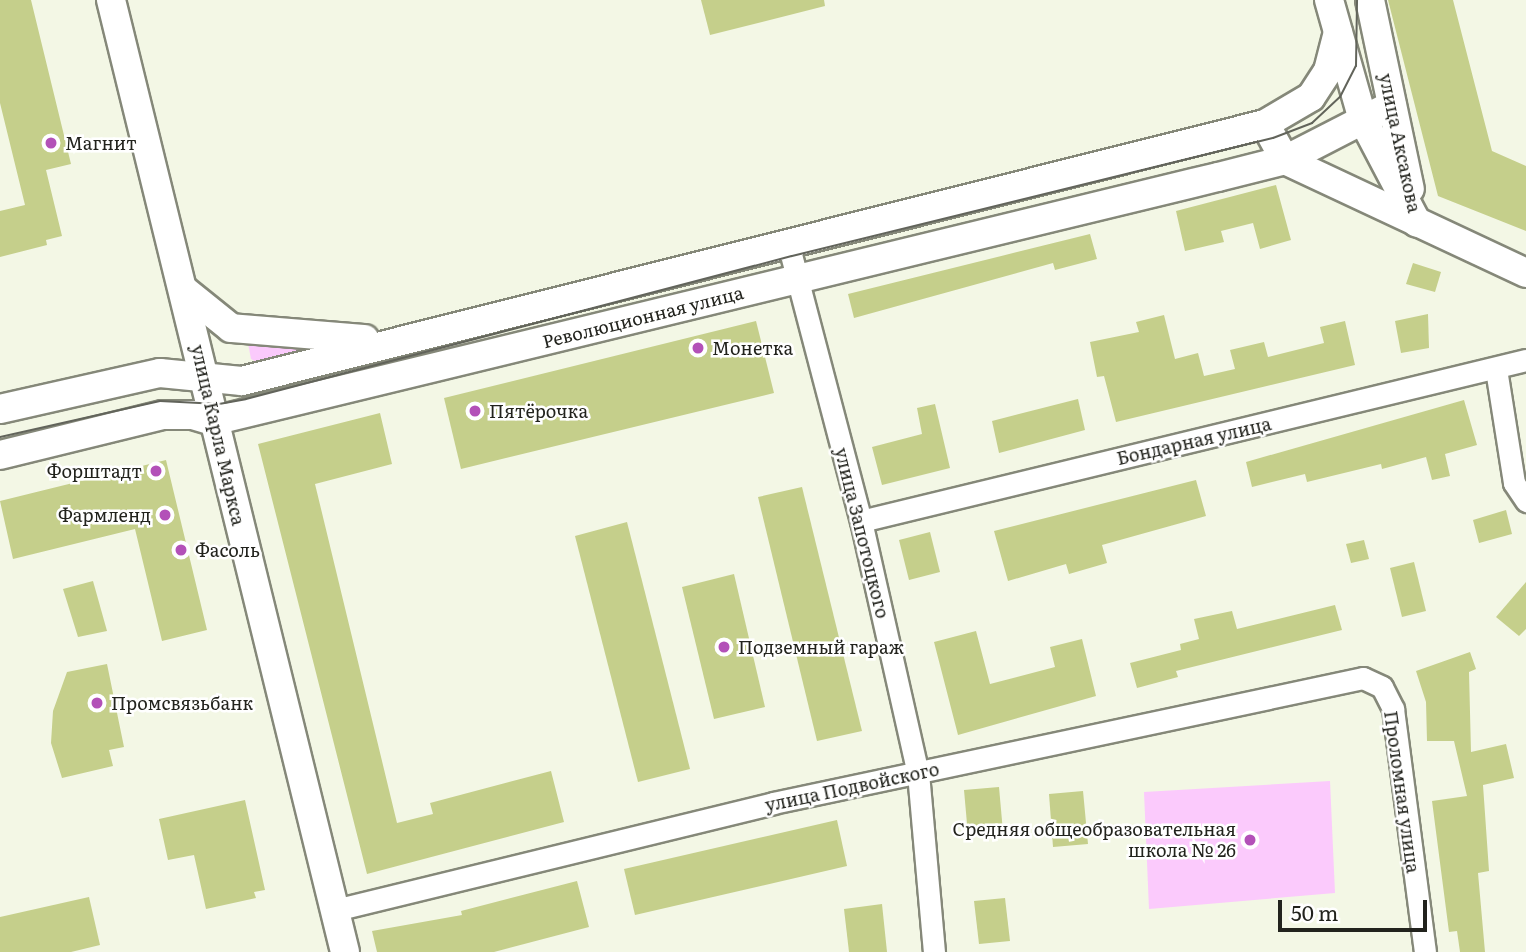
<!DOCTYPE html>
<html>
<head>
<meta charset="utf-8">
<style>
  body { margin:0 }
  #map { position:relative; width:1526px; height:952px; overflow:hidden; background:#f3f7e5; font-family:Literata,serif }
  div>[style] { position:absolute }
  .green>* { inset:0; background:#fbcafc }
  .building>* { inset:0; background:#c5cf8b }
  .roads { filter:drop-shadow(2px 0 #858879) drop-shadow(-2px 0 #858879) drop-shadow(0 2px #858879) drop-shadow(0 -2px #858879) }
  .minor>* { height:21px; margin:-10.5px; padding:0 10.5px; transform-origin:10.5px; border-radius:10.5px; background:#fff }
  .tertiary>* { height:28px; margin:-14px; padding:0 14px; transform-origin:14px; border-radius:14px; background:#fff }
  .tram>* { height:2px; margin:-1px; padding:0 1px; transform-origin:1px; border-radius:1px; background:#62645b }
  .dots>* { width:19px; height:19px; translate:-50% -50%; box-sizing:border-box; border:4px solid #fff; border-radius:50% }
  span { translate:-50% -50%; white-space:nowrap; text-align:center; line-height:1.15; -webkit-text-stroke:5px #fff; paint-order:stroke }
  .poi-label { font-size:18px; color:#22231d }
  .left { translate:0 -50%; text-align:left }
  .right { translate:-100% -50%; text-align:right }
  .street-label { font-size:18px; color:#22231d }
  .scale { position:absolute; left:1278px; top:900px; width:149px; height:32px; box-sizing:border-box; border:4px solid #22231d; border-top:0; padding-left:9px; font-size:21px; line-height:24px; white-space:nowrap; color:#22231d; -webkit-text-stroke:5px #fff; paint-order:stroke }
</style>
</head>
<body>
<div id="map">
  <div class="green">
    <i style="clip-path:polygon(247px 338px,328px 348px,265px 366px,251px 359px)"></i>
    <i style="clip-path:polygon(1330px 781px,1335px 893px,1149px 909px,1144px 792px)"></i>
  </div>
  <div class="building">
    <i style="clip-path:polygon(0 0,31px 0,71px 164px,46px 170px,62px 236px,46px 240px,47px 245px,0 257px,0 211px,25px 205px,0 103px)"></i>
    <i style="clip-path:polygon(701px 0,824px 0,825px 6px,710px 35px)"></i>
    <i style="clip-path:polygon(1388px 0,1453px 0,1492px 151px,1526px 166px,1526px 231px,1438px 196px)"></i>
    <i style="clip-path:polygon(1276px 185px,1291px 240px,1260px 249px,1253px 223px,1221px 231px,1224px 242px,1185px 251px,1176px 211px)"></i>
    <i style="clip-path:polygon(1090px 234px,1097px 259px,1055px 270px,1053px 263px,854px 318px,848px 294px)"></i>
    <i style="clip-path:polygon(1413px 263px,1441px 272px,1435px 292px,1406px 284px)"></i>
    <i style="clip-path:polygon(1428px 314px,1429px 348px,1401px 353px,1395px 321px)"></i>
    <i style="clip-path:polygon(1164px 315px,1175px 359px,1198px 353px,1204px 376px,1235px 369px,1230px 350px,1264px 342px,1268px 357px,1324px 343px,1320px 327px,1345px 321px,1355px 365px,1116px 422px,1104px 376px,1097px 377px,1090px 342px,1139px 332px,1136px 322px)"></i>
    <i style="clip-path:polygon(756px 321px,774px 393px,461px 469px,444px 398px)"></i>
    <i style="clip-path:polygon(1078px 399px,1085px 430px,999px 453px,992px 421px)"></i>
    <i style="clip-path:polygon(1464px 400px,1477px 445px,1445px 454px,1450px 476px,1432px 480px,1426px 457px,1382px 469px,1381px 464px,1307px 482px,1305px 474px,1252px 487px,1246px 462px)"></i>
    <i style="clip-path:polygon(935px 404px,950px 468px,882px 485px,872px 447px,922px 434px,917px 408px)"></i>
    <i style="clip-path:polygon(380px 413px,392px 464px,315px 484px,397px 823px,433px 814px,430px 803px,551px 771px,564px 822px,367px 874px,258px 444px)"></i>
    <i style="clip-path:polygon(166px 460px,207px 630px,162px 641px,135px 529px,13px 559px,0 501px)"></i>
    <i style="clip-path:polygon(1196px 480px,1206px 516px,1102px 545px,1107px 563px,1069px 574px,1066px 564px,1008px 581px,994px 531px)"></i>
    <i style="clip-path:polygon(802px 487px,862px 731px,817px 741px,758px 497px)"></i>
    <i style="clip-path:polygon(1506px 510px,1512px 534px,1479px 543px,1473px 520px)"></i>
    <i style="clip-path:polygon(627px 522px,690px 769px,638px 782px,575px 536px)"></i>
    <i style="clip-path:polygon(930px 532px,940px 572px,909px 580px,899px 540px)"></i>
    <i style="clip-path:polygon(1364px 540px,1369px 559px,1351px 563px,1346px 544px)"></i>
    <i style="clip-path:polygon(1414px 562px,1426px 611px,1402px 617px,1390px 568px)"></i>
    <i style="clip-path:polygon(734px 574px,765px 707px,714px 719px,682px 587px)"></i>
    <i style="clip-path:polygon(93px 581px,107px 631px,78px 637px,63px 589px)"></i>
    <i style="clip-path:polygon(1526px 582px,1526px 629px,1519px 636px,1496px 617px)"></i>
    <i style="clip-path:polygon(1335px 605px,1342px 630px,1176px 671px,1178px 677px,1137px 688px,1130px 663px,1181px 650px,1180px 644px,1199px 639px,1194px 619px,1232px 611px,1237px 629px)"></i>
    <i style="clip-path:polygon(976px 631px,990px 684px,1055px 667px,1050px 647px,1082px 639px,1096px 696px,958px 735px,934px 642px)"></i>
    <i style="clip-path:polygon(1470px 652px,1476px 669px,1469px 672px,1471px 752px,1506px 744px,1514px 778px,1483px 785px,1489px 871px,1478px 873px,1485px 952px,1460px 952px,1457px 931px,1449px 932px,1432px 801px,1467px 796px,1454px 741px,1427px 741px,1426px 702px,1416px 671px)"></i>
    <i style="clip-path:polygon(107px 664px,124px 747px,109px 750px,113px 766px,62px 778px,51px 743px,53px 711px,67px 672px)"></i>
    <i style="clip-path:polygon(999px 787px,1003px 832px,968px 835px,964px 790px)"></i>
    <i style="clip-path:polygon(1083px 791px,1088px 844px,1053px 847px,1049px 794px)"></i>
    <i style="clip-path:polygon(245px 800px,265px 890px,254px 892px,256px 898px,206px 909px,194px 855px,168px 860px,159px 819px)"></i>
    <i style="clip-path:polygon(837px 820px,847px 866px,635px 915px,624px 869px)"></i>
    <i style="clip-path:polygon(577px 881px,589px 927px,494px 952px,377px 952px,372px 931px,462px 915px,461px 911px)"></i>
    <i style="clip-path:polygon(89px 897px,100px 945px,71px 952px,0 952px,0 917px)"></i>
    <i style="clip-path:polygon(1005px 898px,1010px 941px,979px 944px,974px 901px)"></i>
    <i style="clip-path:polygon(882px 904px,887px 952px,849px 952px,844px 909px)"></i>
  </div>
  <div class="roads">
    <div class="minor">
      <i style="left:788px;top:243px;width:287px;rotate:75.3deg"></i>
      <i style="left:861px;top:521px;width:258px;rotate:77.3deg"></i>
      <i style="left:918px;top:773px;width:180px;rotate:84.9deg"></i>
      <i style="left:1496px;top:369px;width:115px;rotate:81deg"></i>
      <i style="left:1514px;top:483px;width:22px;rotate:56deg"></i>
      <i style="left:861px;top:521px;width:684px;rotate:-13.61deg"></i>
      <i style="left:335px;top:910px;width:451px;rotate:-13.7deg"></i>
      <i style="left:773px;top:803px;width:603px;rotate:-11.96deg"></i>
      <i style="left:1363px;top:678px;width:21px;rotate:25deg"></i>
      <i style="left:1382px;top:687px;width:25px;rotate:63deg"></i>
      <i style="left:1393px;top:709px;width:245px;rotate:82.5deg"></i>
    </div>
    <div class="tertiary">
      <i style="left:111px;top:0;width:980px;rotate:76.19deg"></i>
      <i style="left:1329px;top:0;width:125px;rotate:74.2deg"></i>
      <i style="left:1363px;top:120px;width:116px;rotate:62.3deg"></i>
      <i style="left:1370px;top:0;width:193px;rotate:78.1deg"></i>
      <i style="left:1265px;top:124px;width:41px;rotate:60.9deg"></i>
      <i style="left:1285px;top:160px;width:266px;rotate:25.1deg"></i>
      <i style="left:185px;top:291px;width:59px;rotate:38.8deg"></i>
      <i style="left:231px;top:328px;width:134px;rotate:4.7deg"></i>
      <i style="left:0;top:409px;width:164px;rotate:-12.7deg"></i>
      <i style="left:160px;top:373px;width:82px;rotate:5.6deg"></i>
      <i style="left:242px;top:381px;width:1055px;rotate:-14.1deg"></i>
      <i style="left:1265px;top:124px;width:53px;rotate:-30.4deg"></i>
      <i style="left:1311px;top:97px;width:31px;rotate:-57deg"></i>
      <i style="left:1328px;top:71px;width:40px;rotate:-75.6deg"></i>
      <i style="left:0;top:455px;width:168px;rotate:-13.8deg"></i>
      <i style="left:163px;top:415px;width:30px"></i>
      <i style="left:193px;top:415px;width:21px;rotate:17deg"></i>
      <i style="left:213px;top:421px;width:1034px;rotate:-13.65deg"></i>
      <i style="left:1218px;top:177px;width:69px;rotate:-14.2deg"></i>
      <i style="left:1285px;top:160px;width:120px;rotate:-27.2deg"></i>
    </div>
  </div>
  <div class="tram">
    <i style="left:0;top:437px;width:164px;rotate:-12.7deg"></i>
    <i style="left:160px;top:401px;width:59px;rotate:2.9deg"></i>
    <i style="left:219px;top:404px;width:27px;rotate:-10deg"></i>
    <i style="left:246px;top:399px;width:564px;rotate:-14.68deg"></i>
    <i style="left:792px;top:256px;width:495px;rotate:-13.8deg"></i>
    <i style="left:1273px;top:138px;width:42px;rotate:-21deg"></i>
    <i style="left:1312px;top:123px;width:38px;rotate:-43deg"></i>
    <i style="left:1340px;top:97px;width:35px;rotate:-63deg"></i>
    <i style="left:1356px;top:66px;width:66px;rotate:-89.1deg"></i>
  </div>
  <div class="dots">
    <i style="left:51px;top:143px;background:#b351b8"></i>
    <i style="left:698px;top:348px;background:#b351b8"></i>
    <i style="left:475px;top:411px;background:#b351b8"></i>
    <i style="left:156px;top:471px;background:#b351b8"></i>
    <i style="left:165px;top:515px;background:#b351b8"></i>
    <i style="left:181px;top:550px;background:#b351b8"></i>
    <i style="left:724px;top:647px;background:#b351b8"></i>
    <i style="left:97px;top:703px;background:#b351b8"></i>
    <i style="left:1250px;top:840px;background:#b351b8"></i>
  </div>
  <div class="poi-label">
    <span class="left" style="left:65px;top:143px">Магнит</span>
    <span class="left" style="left:712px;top:348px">Монетка</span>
    <span class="left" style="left:489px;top:411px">Пятёрочка</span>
    <span class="right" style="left:142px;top:471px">Форштадт</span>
    <span class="right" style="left:151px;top:515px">Фармленд</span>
    <span class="left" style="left:195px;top:550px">Фасоль</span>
    <span class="left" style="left:738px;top:647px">Подземный гараж</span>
    <span class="left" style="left:111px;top:703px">Промсвязьбанк</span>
    <span class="right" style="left:1236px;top:840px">Средняя общеобразовательная<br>школа № 26</span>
  </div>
  <div class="street-label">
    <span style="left:1400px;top:143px;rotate:78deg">улица Аксакова</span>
    <span style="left:643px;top:317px;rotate:-14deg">Революционная улица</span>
    <span style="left:218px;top:435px;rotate:77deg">улица Карла Маркса</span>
    <span style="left:1194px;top:441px;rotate:-13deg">Бондарная улица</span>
    <span style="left:862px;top:533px;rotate:76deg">улица Запотоцкого</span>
    <span style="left:852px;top:787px;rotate:-12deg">улица Подвойского</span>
    <span style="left:1402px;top:792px;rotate:82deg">Проломная улица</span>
  </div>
  <div class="scale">50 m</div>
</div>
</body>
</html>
